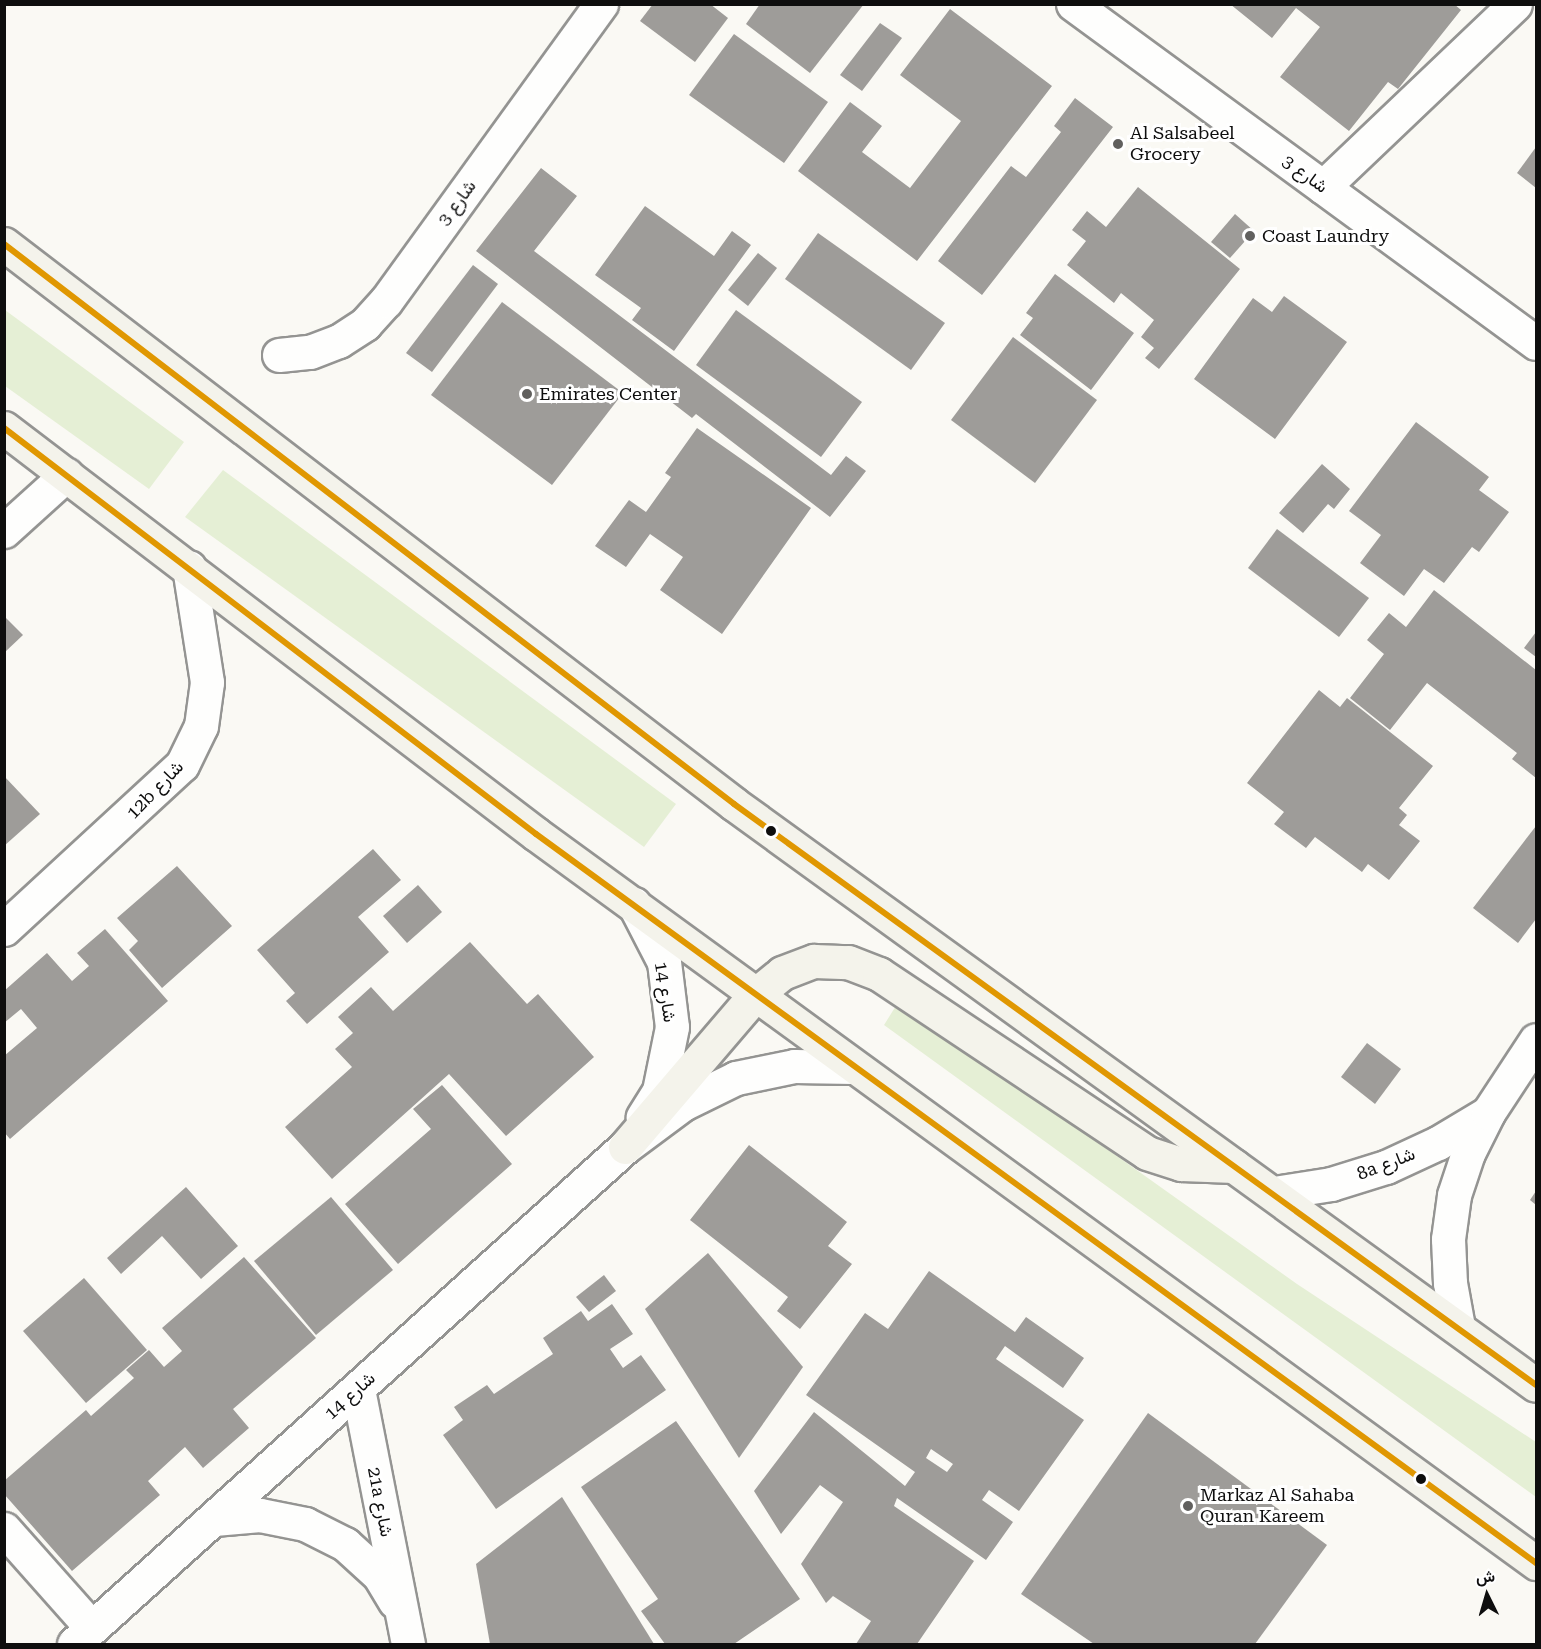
<!DOCTYPE html>
<html>
<head>
<meta charset="utf-8">
<style>
  body { margin:0 }
  #map { position:relative; width:1541px; height:1649px; overflow:hidden; background:#faf9f4; font-family:"Roboto Serif",Vazirmatn,serif }
  div>[style] { position:absolute }
  .green>* { inset:0; background:#e5efd5 }
  .building>* { inset:0; background:#9e9c99 }
  .roads { filter:drop-shadow(2px 0 #949492) drop-shadow(-2px 0 #949492) drop-shadow(0 2px #949492) drop-shadow(0 -2px #949492) }
  .street>* { height:33px; margin:-16.5px; padding:0 16.5px; transform-origin:16.5px; border-radius:16.5px; background:#fefefd }
  .secondary>* { height:33px; margin:-16.5px; padding:0 16.5px; transform-origin:16.5px; border-radius:16.5px; background:#f4f3eb }
  .bus-1>* { height:6px; margin:-3px; padding:0 3px; transform-origin:3px; border-radius:3px; background:#e09701 }
  .dots>* { width:16px; height:16px; translate:-50% -50%; box-sizing:border-box; border:3px solid #fff; border-radius:50% }
  span { translate:-50% -50%; white-space:nowrap; text-align:center; line-height:1.15; -webkit-text-stroke:6px #fff; paint-order:stroke }
  .poi-label { font-size:18px; color:#0e0e0e }
  .left { translate:0 -50%; text-align:left }
  .street-label { font-size:18px; color:#0e0e0e }
  .frame { position:absolute; inset:0; border:6px solid #0e0e0e; pointer-events:none }
  .north { position:absolute; left:1457px; top:1565px; width:60px; height:60px; -webkit-text-stroke:4px #fff; paint-order:stroke; rotate:355deg; font-size:16px; font-weight:700; line-height:24px; text-align:center; color:#0e0e0e }
  .north::after { content:''; display:block; margin:auto; width:21px; height:27px; background:#0e0e0e; clip-path:polygon(50% 0,100% 100%,50% 72%,0 100%) }
</style>
</head>
<body>
<div id="map">
  <div class="green">
    <i style="clip-path:polygon(5px 310px,184px 442px,149px 489px,5px 386px)"></i>
    <i style="clip-path:polygon(223px 470px,676px 804px,644px 847px,185px 517px)"></i>
    <i style="clip-path:polygon(899px 1001px,1297px 1284px,1536px 1442px,1536px 1497px,884px 1025px)"></i>
  </div>
  <div class="building">
    <i style="clip-path:polygon(653px 4px,710px 4px,728px 18px,695px 62px,640px 21px)"></i>
    <i style="clip-path:polygon(760px 4px,864px 4px,810px 73px,746px 24px)"></i>
    <i style="clip-path:polygon(1230px 4px,1454px 4px,1461px 10px,1398px 89px,1388px 82px,1349px 131px,1280px 77px,1320px 27px,1296px 8px,1272px 38px)"></i>
    <i style="clip-path:polygon(950px 9px,1052px 86px,917px 261px,798px 171px,850px 102px,882px 126px,862px 152px,910px 188px,961px 121px,900px 75px)"></i>
    <i style="clip-path:polygon(880px 23px,902px 38px,862px 91px,840px 75px)"></i>
    <i style="clip-path:polygon(734px 34px,828px 102px,784px 163px,689px 95px)"></i>
    <i style="clip-path:polygon(1075px 98px,1113px 127px,982px 295px,938px 261px,1011px 166px,1026px 177px,1061px 132px,1054px 126px)"></i>
    <i style="clip-path:polygon(1536px 147px,1536px 188px,1517px 173px)"></i>
    <i style="clip-path:polygon(541px 168px,577px 196px,534px 251px,831px 475px,846px 456px,866px 471px,830px 517px,696px 414px,692px 418px,476px 251px)"></i>
    <i style="clip-path:polygon(1138px 187px,1240px 269px,1159px 369px,1145px 358px,1154px 348px,1141px 337px,1154px 320px,1121px 293px,1114px 303px,1067px 265px,1086px 241px,1072px 230px,1087px 211px,1106px 227px)"></i>
    <i style="clip-path:polygon(645px 206px,714px 256px,732px 231px,751px 245px,674px 351px,632px 320px,641px 308px,595px 275px)"></i>
    <i style="clip-path:polygon(1235px 214px,1254px 231px,1230px 258px,1211px 242px)"></i>
    <i style="clip-path:polygon(818px 233px,945px 323px,911px 370px,785px 279px)"></i>
    <i style="clip-path:polygon(758px 253px,777px 268px,748px 306px,728px 290px)"></i>
    <i style="clip-path:polygon(473px 265px,498px 284px,432px 372px,406px 353px)"></i>
    <i style="clip-path:polygon(1055px 274px,1134px 333px,1091px 390px,1020px 335px,1033px 318px,1026px 313px)"></i>
    <i style="clip-path:polygon(1284px 296px,1347px 342px,1275px 439px,1194px 379px,1253px 298px,1272px 312px)"></i>
    <i style="clip-path:polygon(502px 302px,623px 393px,552px 485px,431px 395px)"></i>
    <i style="clip-path:polygon(736px 310px,862px 402px,821px 457px,696px 365px)"></i>
    <i style="clip-path:polygon(1013px 337px,1097px 400px,1035px 483px,951px 420px)"></i>
    <i style="clip-path:polygon(1416px 422px,1489px 477px,1479px 490px,1509px 512px,1479px 552px,1472px 547px,1444px 583px,1424px 569px,1404px 596px,1360px 563px,1381px 535px,1349px 511px)"></i>
    <i style="clip-path:polygon(697px 428px,811px 508px,722px 634px,660px 590px,683px 557px,650px 534px,626px 567px,595px 546px,629px 500px,646px 512px,671px 477px,665px 473px)"></i>
    <i style="clip-path:polygon(1322px 464px,1350px 489px,1334px 509px,1328px 504px,1303px 533px,1279px 513px)"></i>
    <i style="clip-path:polygon(1277px 529px,1369px 598px,1339px 637px,1248px 568px)"></i>
    <i style="clip-path:polygon(1434px 590px,1536px 670px,1536px 778px,1512px 759px,1517px 753px,1427px 683px,1390px 730px,1350px 698px,1384px 654px,1367px 640px,1389px 613px,1406px 627px)"></i>
    <i style="clip-path:polygon(4px 616px,23px 635px,4px 653px)"></i>
    <i style="clip-path:polygon(1536px 632px,1536px 657px,1524px 648px)"></i>
    <i style="clip-path:polygon(1319px 690px,1340px 707px,1347px 698px,1433px 766px,1399px 808px,1407px 815px,1399px 825px,1420px 841px,1389px 880px,1368px 864px,1362px 872px,1315px 837px,1306px 848px,1274px 824px,1284px 812px,1247px 783px)"></i>
    <i style="clip-path:polygon(4px 776px,40px 814px,4px 846px)"></i>
    <i style="clip-path:polygon(1536px 826px,1536px 919px,1518px 943px,1473px 908px)"></i>
    <i style="clip-path:polygon(373px 849px,401px 880px,358px 917px,389px 952px,307px 1024px,286px 1001px,295px 993px,257px 950px)"></i>
    <i style="clip-path:polygon(177px 866px,232px 926px,162px 988px,129px 950px,138px 941px,117px 918px)"></i>
    <i style="clip-path:polygon(418px 885px,442px 912px,407px 943px,383px 916px)"></i>
    <i style="clip-path:polygon(105px 929px,168px 1001px,10px 1139px,4px 1132px,4px 1056px,37px 1028px,21px 1009px,4px 1023px,4px 991px,47px 953px,72px 981px,89px 966px,77px 953px)"></i>
    <i style="clip-path:polygon(470px 942px,527px 1004px,538px 994px,594px 1057px,506px 1136px,449px 1074px,332px 1179px,285px 1127px,352px 1067px,335px 1049px,353px 1033px,338px 1017px,371px 987px,393px 1011px)"></i>
    <i style="clip-path:polygon(1367px 1043px,1401px 1069px,1375px 1104px,1341px 1077px)"></i>
    <i style="clip-path:polygon(442px 1085px,512px 1164px,398px 1264px,345px 1204px,431px 1129px,413px 1109px)"></i>
    <i style="clip-path:polygon(749px 1145px,847px 1222px,828px 1246px,852px 1264px,800px 1329px,777px 1311px,788px 1297px,690px 1220px)"></i>
    <i style="clip-path:polygon(186px 1187px,238px 1246px,201px 1279px,162px 1236px,121px 1274px,107px 1258px)"></i>
    <i style="clip-path:polygon(1536px 1191px,1536px 1205px,1530px 1200px)"></i>
    <i style="clip-path:polygon(331px 1197px,393px 1270px,316px 1335px,254px 1261px)"></i>
    <i style="clip-path:polygon(708px 1253px,803px 1367px,739px 1458px,645px 1309px)"></i>
    <i style="clip-path:polygon(244px 1257px,316px 1338px,233px 1409px,249px 1428px,203px 1468px,185px 1447px,148px 1481px,160px 1495px,72px 1571px,4px 1494px,4px 1481px,86px 1410px,91px 1416px,134px 1378px,126px 1370px,149px 1350px,164px 1367px,182px 1351px,162px 1328px)"></i>
    <i style="clip-path:polygon(evenodd,929px 1271px,1015px 1332px,1026px 1317px,1084px 1358px,1063px 1388px,1005px 1346px,996px 1359px,1084px 1420px,1019px 1511px,989px 1490px,982px 1500px,1013px 1522px,986px 1560px,897px 1498px,894px 1506px,974px 1561px,917px 1644px,856px 1644px,871px 1621px,833px 1596px,826px 1603px,801px 1564px,843px 1502px,820px 1485px,781px 1534px,754px 1491px,814px 1412px,905px 1486px,915px 1472px,806px 1395px,865px 1313px,888px 1329px,929px 1271px,931px 1449px,953px 1464px,947px 1472px,926px 1458px,931px 1449px)"></i>
    <i style="clip-path:polygon(604px 1275px,616px 1291px,589px 1312px,576px 1297px)"></i>
    <i style="clip-path:polygon(84px 1278px,147px 1350px,86px 1403px,23px 1331px)"></i>
    <i style="clip-path:polygon(612px 1304px,633px 1334px,610px 1349px,623px 1368px,641px 1355px,666px 1390px,496px 1509px,443px 1435px,463px 1420px,454px 1407px,487px 1385px,494px 1394px,553px 1354px,543px 1338px,581px 1311px,588px 1321px)"></i>
    <i style="clip-path:polygon(1148px 1413px,1327px 1545px,1255px 1644px,1094px 1644px,1021px 1594px)"></i>
    <i style="clip-path:polygon(676px 1421px,800px 1599px,734px 1644px,665px 1644px,641px 1611px,658px 1599px,581px 1487px)"></i>
    <i style="clip-path:polygon(562px 1497px,636px 1615px,654px 1644px,490px 1644px,476px 1564px)"></i>
  </div>
  <div class="roads">
    <div class="street">
      <i style="left:1073px;top:4px;width:574px;rotate:36.21deg"></i>
      <i style="left:1323px;top:187px;width:265px;rotate:-43.6deg"></i>
      <i style="left:279px;top:355px;width:31px;rotate:-6deg"></i>
      <i style="left:310px;top:352px;width:31px;rotate:-21deg"></i>
      <i style="left:339px;top:341px;width:31px;rotate:-33deg"></i>
      <i style="left:365px;top:324px;width:31px;rotate:-48deg"></i>
      <i style="left:386px;top:301px;width:367px;rotate:-54.1deg"></i>
      <i style="left:4px;top:531px;width:84px;rotate:-42.1deg"></i>
      <i style="left:634px;top:904px;width:65px;rotate:62.7deg"></i>
      <i style="left:664px;top:962px;width:65px;rotate:83deg"></i>
      <i style="left:672px;top:1027px;width:65px;rotate:101.5deg"></i>
      <i style="left:659px;top:1091px;width:31px;rotate:122deg"></i>
      <i style="left:4px;top:929px;width:242px;rotate:-42.7deg"></i>
      <i style="left:182px;top:765px;width:43px;rotate:-64deg"></i>
      <i style="left:201px;top:726px;width:44px;rotate:-82.2deg"></i>
      <i style="left:207px;top:682px;width:116px;rotate:-98.9deg"></i>
      <i style="left:1274px;top:1193px;width:58px;rotate:-9deg"></i>
      <i style="left:1331px;top:1184px;width:58px;rotate:-17.2deg"></i>
      <i style="left:1386px;top:1167px;width:57px;rotate:-24.8deg"></i>
      <i style="left:1438px;top:1143px;width:58px;rotate:-31deg"></i>
      <i style="left:1458px;top:1327px;width:45px;rotate:-100.3deg"></i>
      <i style="left:1450px;top:1283px;width:44px;rotate:-92.6deg"></i>
      <i style="left:1448px;top:1239px;width:44px;rotate:-82.2deg"></i>
      <i style="left:1454px;top:1195px;width:44px;rotate:-71.6deg"></i>
      <i style="left:1468px;top:1153px;width:45px;rotate:-63.4deg"></i>
      <i style="left:1488px;top:1113px;width:87px;rotate:-56.7deg"></i>
      <i style="left:358px;top:1389px;width:260px;rotate:78.9deg"></i>
      <i style="left:214px;top:1519px;width:46px;rotate:-5deg"></i>
      <i style="left:260px;top:1515px;width:46px;rotate:11.3deg"></i>
      <i style="left:305px;top:1524px;width:45px;rotate:26.6deg"></i>
      <i style="left:345px;top:1544px;width:46px;rotate:42.4deg"></i>
      <i style="left:379px;top:1575px;width:31px;rotate:59deg"></i>
      <i style="left:4px;top:1529px;width:132px;rotate:48.4deg"></i>
      <i style="left:74px;top:1644px;width:742px;rotate:-42.05deg"></i>
      <i style="left:625px;top:1147px;width:72px;rotate:-36.6deg"></i>
      <i style="left:683px;top:1104px;width:59px;rotate:-26.1deg"></i>
      <i style="left:736px;top:1078px;width:59px;rotate:-11.7deg"></i>
      <i style="left:794px;top:1066px;width:59px;rotate:1deg"></i>
    </div>
    <div class="secondary">
      <i style="left:4px;top:244px;width:920px;rotate:37.49deg"></i>
      <i style="left:734px;top:804px;width:990px;rotate:35.92deg"></i>
      <i style="left:4px;top:428px;width:669px;rotate:37.35deg"></i>
      <i style="left:536px;top:834px;width:1238px;rotate:36.09deg"></i>
      <i style="left:625px;top:1147px;width:200px;rotate:-49.5deg"></i>
      <i style="left:755px;top:995px;width:35px;rotate:-39deg"></i>
      <i style="left:782px;top:973px;width:34px;rotate:-21deg"></i>
      <i style="left:814px;top:961px;width:34px;rotate:2deg"></i>
      <i style="left:848px;top:962px;width:33px;rotate:21deg"></i>
      <i style="left:879px;top:974px;width:322px;rotate:33.7deg"></i>
      <i style="left:1147px;top:1153px;width:36px;rotate:18deg"></i>
      <i style="left:1181px;top:1164px;width:53px;rotate:2.2deg"></i>
    </div>
  </div>
  <div class="bus-1">
    <i style="left:4px;top:244px;width:920px;rotate:37.49deg"></i>
    <i style="left:734px;top:804px;width:990px;rotate:35.92deg"></i>
    <i style="left:4px;top:428px;width:669px;rotate:37.35deg"></i>
    <i style="left:536px;top:834px;width:1238px;rotate:36.09deg"></i>
  </div>
  <div class="dots">
    <i style="left:1118px;top:144px;background:#61605e"></i>
    <i style="left:1250px;top:236px;background:#61605e"></i>
    <i style="left:527px;top:394px;background:#61605e"></i>
    <i style="left:771px;top:831px;background:#0e0e0e"></i>
    <i style="left:1421px;top:1479px;background:#0e0e0e"></i>
    <i style="left:1188px;top:1506px;background:#61605e"></i>
  </div>
  <div class="poi-label">
    <span class="left" style="left:1130px;top:144px">Al Salsabeel<br>Grocery</span>
    <span class="left" style="left:1262px;top:236px">Coast Laundry</span>
    <span class="left" style="left:539px;top:394px">Emirates Center</span>
    <span class="left" style="left:1200px;top:1506px">Markaz Al Sahaba<br>Quran Kareem</span>
  </div>
  <div class="street-label">
    <span style="left:1305px;top:174px;rotate:36deg">شارع 3</span>
    <span style="left:457px;top:203px;rotate:-54deg">شارع 3</span>
    <span style="left:155px;top:790px;rotate:-46deg">12b شارع</span>
    <span style="left:665px;top:992px;rotate:81deg">شارع 14</span>
    <span style="left:1386px;top:1164px;rotate:-21deg">8a شارع</span>
    <span style="left:350px;top:1396px;rotate:-42deg">شارع 14</span>
    <span style="left:380px;top:1502px;rotate:79deg">21a شارع</span>
  </div>
  <div class="frame"></div>
  <div class="north">ش</div>
</div>
</body>
</html>
